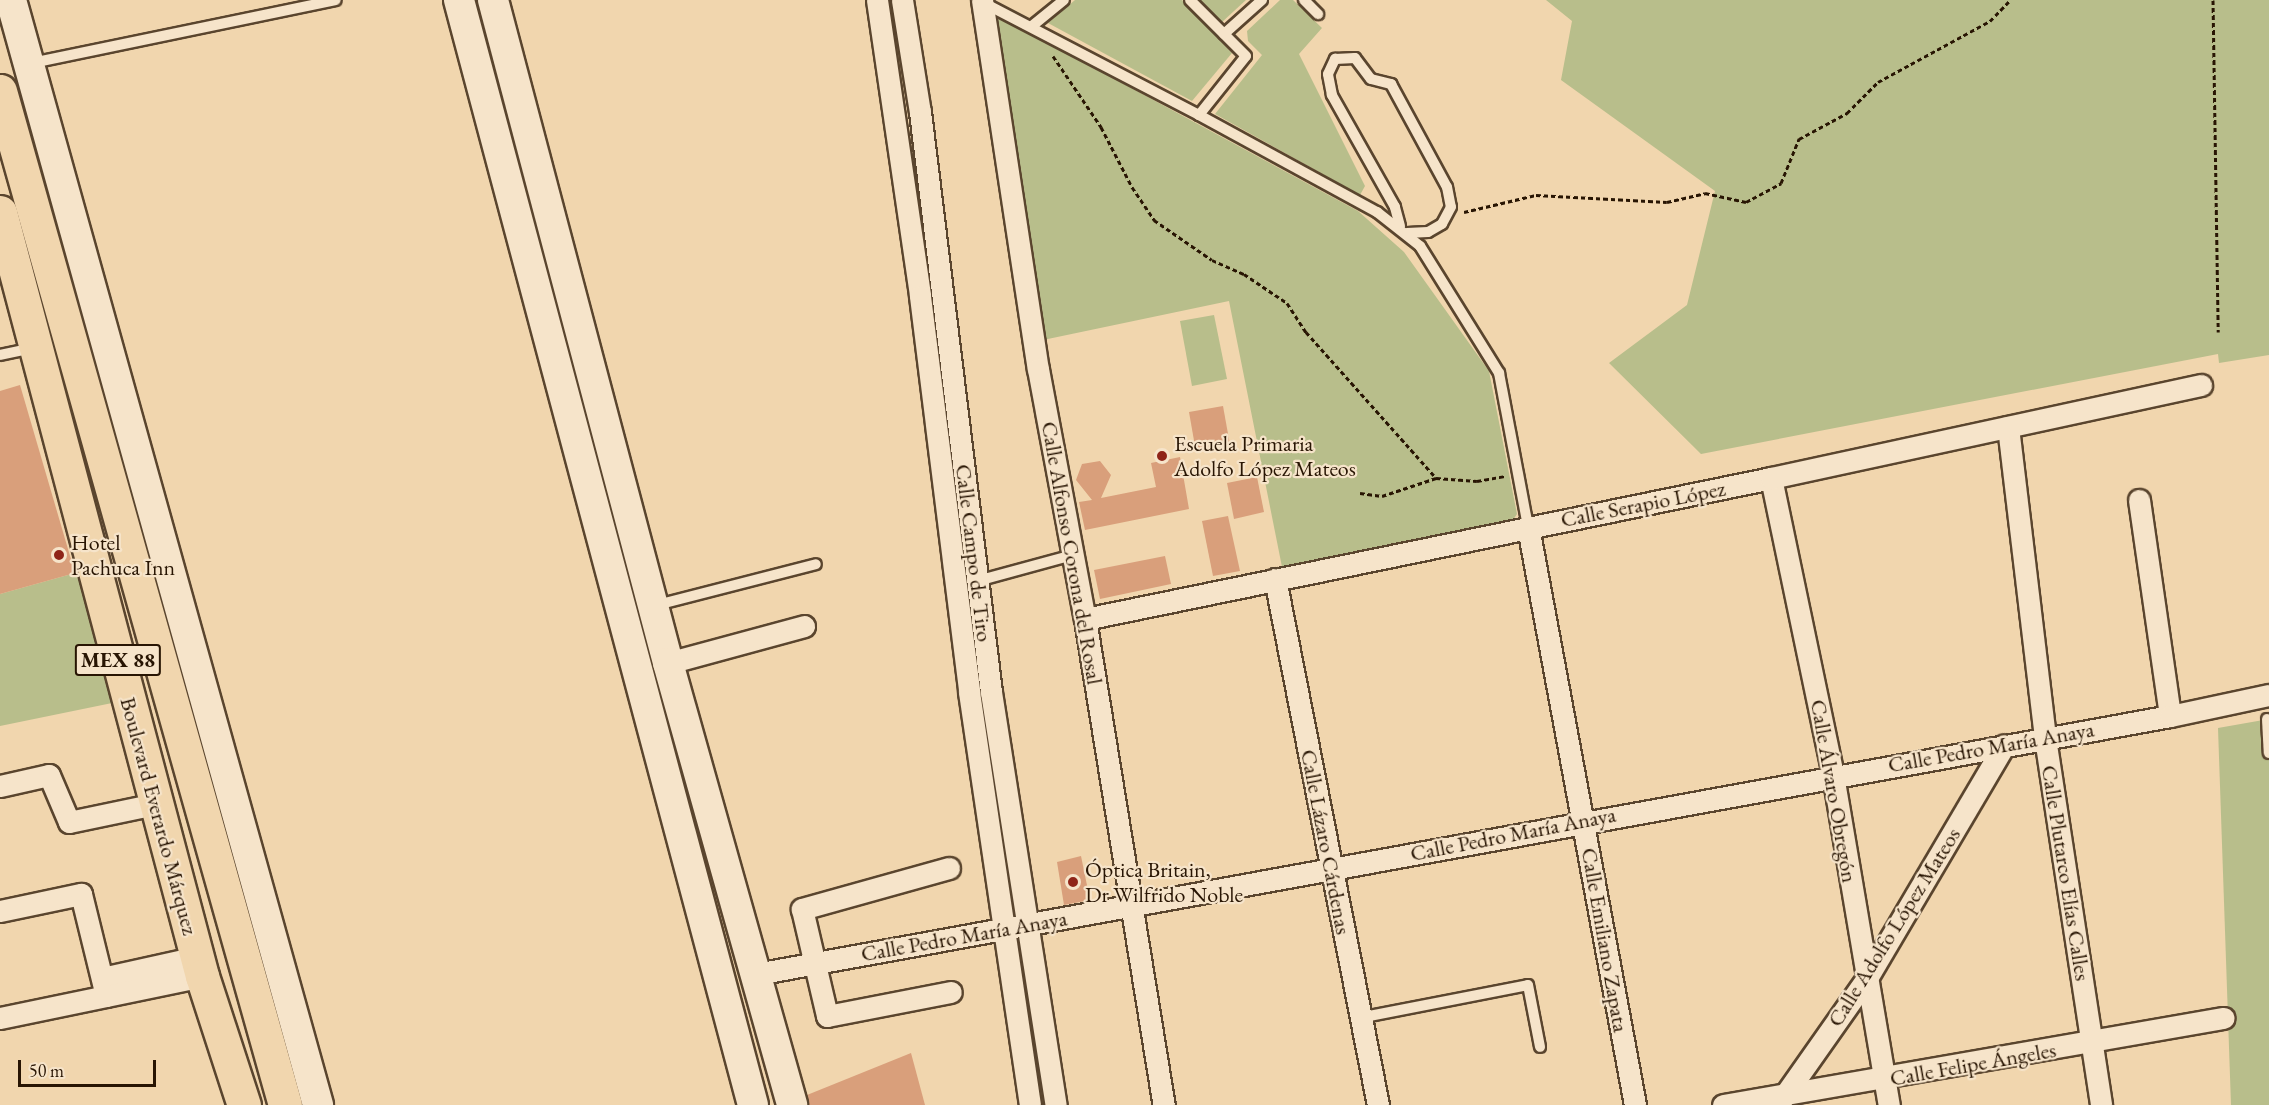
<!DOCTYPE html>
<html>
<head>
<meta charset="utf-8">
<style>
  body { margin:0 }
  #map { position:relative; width:2269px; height:1105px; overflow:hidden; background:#f1d6ae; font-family:"EB Garamond",serif }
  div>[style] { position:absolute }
  .green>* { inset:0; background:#b8be8b }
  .building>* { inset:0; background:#d99f7b }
  .path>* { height:3px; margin-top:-1.5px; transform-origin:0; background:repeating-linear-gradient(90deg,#281503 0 4.5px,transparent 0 7.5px) }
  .roads { filter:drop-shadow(2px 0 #5a452e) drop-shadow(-2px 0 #5a452e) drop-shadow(0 2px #5a452e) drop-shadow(0 -2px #5a452e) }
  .lane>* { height:10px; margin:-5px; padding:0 5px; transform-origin:5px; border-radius:5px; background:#f6e4ca }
  .street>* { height:21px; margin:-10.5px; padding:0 10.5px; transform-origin:10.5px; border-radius:10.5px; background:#f6e4ca }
  .secondary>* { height:30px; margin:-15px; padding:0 15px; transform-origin:15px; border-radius:15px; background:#f6e4ca }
  .primary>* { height:33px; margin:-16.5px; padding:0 16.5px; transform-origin:16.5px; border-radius:16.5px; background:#f1d6ae }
  .dots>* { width:16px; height:16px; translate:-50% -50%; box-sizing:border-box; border:3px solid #f6e4ca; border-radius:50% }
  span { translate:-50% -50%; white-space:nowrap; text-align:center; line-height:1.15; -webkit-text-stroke:4.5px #f6e4ca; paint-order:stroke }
  .shield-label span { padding:2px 4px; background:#f6e4ca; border:2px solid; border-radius:4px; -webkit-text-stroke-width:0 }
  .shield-label { font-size:21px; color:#281503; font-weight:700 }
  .poi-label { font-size:22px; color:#281503 }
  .left { translate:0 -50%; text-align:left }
  .street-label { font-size:22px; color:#281503 }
  .scale { position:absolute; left:18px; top:1060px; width:138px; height:27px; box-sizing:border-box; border:3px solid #281503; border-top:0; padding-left:8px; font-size:18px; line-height:21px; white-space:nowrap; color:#281503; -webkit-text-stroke:4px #f6e4ca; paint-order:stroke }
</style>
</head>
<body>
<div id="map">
  <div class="green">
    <i style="clip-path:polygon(1075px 0,1182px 0,1232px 53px,1192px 101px,1048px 23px)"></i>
    <i style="clip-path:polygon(1199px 0,1246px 0,1221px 23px)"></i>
    <i style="clip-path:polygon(1280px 0,1293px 0,1322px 28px,1299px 54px,1365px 186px,1360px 195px,1215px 114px,1262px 55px,1248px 41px,1247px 31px)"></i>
    <i style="clip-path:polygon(1546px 0,2269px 0,2269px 355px,2219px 363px,2218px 354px,1701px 454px,1609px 363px,1687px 305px,1715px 191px,1561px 80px,1572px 21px)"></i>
    <i style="clip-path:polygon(991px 12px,1358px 211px,1404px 252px,1489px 371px,1517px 514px,1511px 523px,1283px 572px,1229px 301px,1043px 340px)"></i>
    <i style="clip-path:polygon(1214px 315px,1227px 379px,1192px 386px,1180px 321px)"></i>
    <i style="clip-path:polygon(75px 573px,85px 593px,117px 702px,0 726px,0 594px)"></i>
    <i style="clip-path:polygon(2269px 719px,2269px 1105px,2231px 1105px,2218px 728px)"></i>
  </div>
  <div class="building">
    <i style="clip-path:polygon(20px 385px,75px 573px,0 594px,0 391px)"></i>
    <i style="clip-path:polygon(1223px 406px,1230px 445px,1196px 452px,1189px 412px)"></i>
    <i style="clip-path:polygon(1180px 457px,1189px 509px,1085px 530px,1079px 502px,1092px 500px,1076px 480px,1082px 464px,1100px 461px,1111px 475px,1101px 498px,1156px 487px,1151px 463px)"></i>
    <i style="clip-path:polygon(1257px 477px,1264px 512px,1234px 519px,1227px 483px)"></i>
    <i style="clip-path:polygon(1228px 516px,1240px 571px,1213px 576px,1202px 521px)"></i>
    <i style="clip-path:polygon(1165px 556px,1171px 584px,1100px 599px,1094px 570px)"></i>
    <i style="clip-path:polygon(1081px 856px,1090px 900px,1064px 905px,1057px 862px)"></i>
    <i style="clip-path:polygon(911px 1053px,925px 1105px,809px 1105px,807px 1095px)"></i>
  </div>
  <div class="path">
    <i style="left:2213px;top:0;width:332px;rotate:89.1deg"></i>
    <i style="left:1053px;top:56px;width:86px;rotate:55.9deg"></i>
    <i style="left:1101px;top:127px;width:68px;rotate:62.7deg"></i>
    <i style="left:1132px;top:187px;width:40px;rotate:56deg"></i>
    <i style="left:1154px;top:220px;width:70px;rotate:34.6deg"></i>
    <i style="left:1212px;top:260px;width:35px;rotate:24deg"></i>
    <i style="left:1244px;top:274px;width:52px;rotate:34deg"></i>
    <i style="left:1287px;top:303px;width:35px;rotate:57deg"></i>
    <i style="left:1306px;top:332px;width:195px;rotate:48.3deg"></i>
    <i style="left:1436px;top:478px;width:41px;rotate:4.2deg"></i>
    <i style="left:1477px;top:481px;width:28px;rotate:-10deg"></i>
    <i style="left:1464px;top:212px;width:74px;rotate:-13.3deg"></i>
    <i style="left:1536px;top:195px;width:131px;rotate:3.1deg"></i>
    <i style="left:1667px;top:202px;width:39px;rotate:-13deg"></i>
    <i style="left:1705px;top:193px;width:42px;rotate:12.4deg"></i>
    <i style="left:1746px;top:202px;width:40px;rotate:-28deg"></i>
    <i style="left:1781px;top:183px;width:48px;rotate:-67.8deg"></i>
    <i style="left:1799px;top:139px;width:55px;rotate:-28.4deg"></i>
    <i style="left:1847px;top:113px;width:44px;rotate:-45deg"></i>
    <i style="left:1878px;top:82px;width:128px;rotate:-28.6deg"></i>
    <i style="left:1990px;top:21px;width:29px;rotate:-46deg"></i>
    <i style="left:1360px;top:493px;width:22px;rotate:8deg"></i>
    <i style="left:1382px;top:496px;width:57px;rotate:-18.4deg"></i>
  </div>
  <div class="roads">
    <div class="lane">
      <i style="left:1304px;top:0;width:20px;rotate:45deg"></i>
      <i style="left:982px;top:2px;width:245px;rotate:27.5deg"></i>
      <i style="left:1199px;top:115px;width:75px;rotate:-51.5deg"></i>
      <i style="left:1246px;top:56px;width:79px;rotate:-135deg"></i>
      <i style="left:1032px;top:26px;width:41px;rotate:-39.1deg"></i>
      <i style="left:1224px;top:34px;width:51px;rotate:-41.8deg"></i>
      <i style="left:32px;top:63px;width:310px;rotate:-11.7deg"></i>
      <i style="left:1199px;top:115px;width:203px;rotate:28.6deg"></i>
      <i style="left:1377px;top:212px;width:55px;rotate:38.3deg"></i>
      <i style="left:1420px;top:246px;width:150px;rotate:58.1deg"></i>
      <i style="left:1499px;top:373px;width:157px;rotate:79.3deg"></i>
      <i style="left:1400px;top:226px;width:20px;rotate:-105deg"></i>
      <i style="left:1395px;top:207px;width:129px;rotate:-119.4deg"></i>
      <i style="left:1332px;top:95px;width:21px;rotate:-101deg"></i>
      <i style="left:1328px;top:74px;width:17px;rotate:-65deg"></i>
      <i style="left:1335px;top:59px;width:20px;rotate:-3deg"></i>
      <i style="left:1355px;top:58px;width:26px;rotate:53deg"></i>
      <i style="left:1371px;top:79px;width:21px;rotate:14deg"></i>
      <i style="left:1391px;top:84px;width:117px;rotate:61.5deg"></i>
      <i style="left:1447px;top:187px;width:20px;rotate:79deg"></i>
      <i style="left:1451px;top:207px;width:19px;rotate:118deg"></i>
      <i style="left:1442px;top:224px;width:16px;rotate:150deg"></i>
      <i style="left:1428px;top:232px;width:21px;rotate:177deg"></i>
      <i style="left:0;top:355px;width:33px;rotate:-12deg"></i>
      <i style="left:977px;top:581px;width:99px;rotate:-15.2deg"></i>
      <i style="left:653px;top:606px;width:168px;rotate:-14.4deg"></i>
      <i style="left:2267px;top:719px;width:34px;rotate:87deg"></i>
      <i style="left:1359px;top:1018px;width:172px;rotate:-11deg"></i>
      <i style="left:1528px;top:985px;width:63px;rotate:79deg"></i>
    </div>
    <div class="street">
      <i style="left:877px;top:0;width:299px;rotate:81.7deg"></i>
      <i style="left:920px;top:296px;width:399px;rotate:82.9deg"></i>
      <i style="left:969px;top:692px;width:417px;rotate:81.6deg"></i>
      <i style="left:902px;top:0;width:113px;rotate:80.9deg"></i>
      <i style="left:920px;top:112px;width:584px;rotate:83.02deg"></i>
      <i style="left:991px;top:692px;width:418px;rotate:81.1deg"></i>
      <i style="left:982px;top:0;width:373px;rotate:81.4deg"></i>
      <i style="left:1038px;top:369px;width:254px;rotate:79.4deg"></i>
      <i style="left:1085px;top:619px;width:492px;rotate:80.8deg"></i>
      <i style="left:2008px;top:427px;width:313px;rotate:83.2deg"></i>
      <i style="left:2045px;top:738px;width:371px;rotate:81.3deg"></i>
      <i style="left:1771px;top:478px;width:303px;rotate:78.2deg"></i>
      <i style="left:1833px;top:775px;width:335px;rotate:80.4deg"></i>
      <i style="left:2139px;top:500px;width:218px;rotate:81.8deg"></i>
      <i style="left:1528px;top:527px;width:588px;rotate:79.51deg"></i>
      <i style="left:1275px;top:579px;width:536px;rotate:78.92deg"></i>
      <i style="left:1085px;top:619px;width:700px;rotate:-11.61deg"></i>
      <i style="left:1771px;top:478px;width:440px;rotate:-12.2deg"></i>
      <i style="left:668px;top:663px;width:141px;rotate:-15.2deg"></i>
      <i style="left:0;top:786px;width:50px;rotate:-12.7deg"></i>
      <i style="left:49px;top:775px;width:51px;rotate:66.9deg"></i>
      <i style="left:69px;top:822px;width:88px;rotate:-11.8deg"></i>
      <i style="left:949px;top:868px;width:153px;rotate:164.4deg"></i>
      <i style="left:802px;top:909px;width:110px;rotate:76.8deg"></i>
      <i style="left:827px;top:1016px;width:126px;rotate:-11deg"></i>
      <i style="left:0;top:911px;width:83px;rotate:-11.9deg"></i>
      <i style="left:81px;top:894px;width:105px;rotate:76.2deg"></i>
      <i style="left:756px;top:974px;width:1437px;rotate:-10.34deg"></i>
      <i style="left:2170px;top:716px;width:101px;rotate:-12deg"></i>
      <i style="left:102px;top:978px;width:97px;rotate:-12.5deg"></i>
      <i style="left:0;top:1018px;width:206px;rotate:-11.7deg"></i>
      <i style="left:1782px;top:1099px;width:148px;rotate:-54.9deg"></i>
      <i style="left:1867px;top:978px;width:270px;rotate:-59.5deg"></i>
      <i style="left:1723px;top:1105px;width:508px;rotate:-9.87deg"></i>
    </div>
    <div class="secondary">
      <i style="left:11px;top:0;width:1147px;rotate:74.47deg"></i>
      <i style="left:459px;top:0;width:1143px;rotate:75.1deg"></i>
      <i style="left:493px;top:0;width:686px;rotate:75.21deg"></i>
      <i style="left:668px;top:663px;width:459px;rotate:74.3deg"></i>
    </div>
    <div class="primary">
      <i style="left:0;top:91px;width:1053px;rotate:74.3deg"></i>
      <i style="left:0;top:212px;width:790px;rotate:75.19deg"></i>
      <i style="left:202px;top:976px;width:136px;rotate:72deg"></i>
    </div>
  </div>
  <div class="dots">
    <i style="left:1162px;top:456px;background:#8f2418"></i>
    <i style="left:59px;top:555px;background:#8f2418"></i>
    <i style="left:1073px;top:882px;background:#8f2418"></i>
  </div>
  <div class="shield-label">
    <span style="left:118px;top:660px">MEX 88</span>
  </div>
  <div class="poi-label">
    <span class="left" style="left:1174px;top:456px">Escuela Primaria<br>Adolfo López Mateos</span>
    <span class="left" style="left:71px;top:555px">Hotel<br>Pachuca Inn</span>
    <span class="left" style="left:1085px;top:882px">Óptica Britain,<br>Dr Wilfrido Noble</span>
  </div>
  <div class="street-label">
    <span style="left:1643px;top:504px;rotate:-11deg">Calle Serapio López</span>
    <span style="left:974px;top:553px;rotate:83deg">Calle Campo de Tiro</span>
    <span style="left:1072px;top:553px;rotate:80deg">Calle Alfonso Corona del Rosal</span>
    <span style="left:1991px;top:747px;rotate:-10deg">Calle Pedro María Anaya</span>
    <span style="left:1834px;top:791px;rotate:80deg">Calle Álvaro Obregón</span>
    <span style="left:159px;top:816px;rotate:75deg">Boulevard Everardo Márquez</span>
    <span style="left:1513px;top:834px;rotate:-11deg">Calle Pedro María Anaya</span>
    <span style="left:1326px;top:842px;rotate:79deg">Calle Lázaro Cárdenas</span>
    <span style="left:2066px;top:873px;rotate:81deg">Calle Plutarco Elías Calles</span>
    <span style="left:1894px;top:927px;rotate:-58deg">Calle Adolfo López Mateos</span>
    <span style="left:964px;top:936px;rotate:-10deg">Calle Pedro María Anaya</span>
    <span style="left:1605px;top:940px;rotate:80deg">Calle Emiliano Zapata</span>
    <span style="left:1973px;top:1064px;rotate:-10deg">Calle Felipe Ángeles</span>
  </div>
  <div class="scale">50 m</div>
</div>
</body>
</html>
